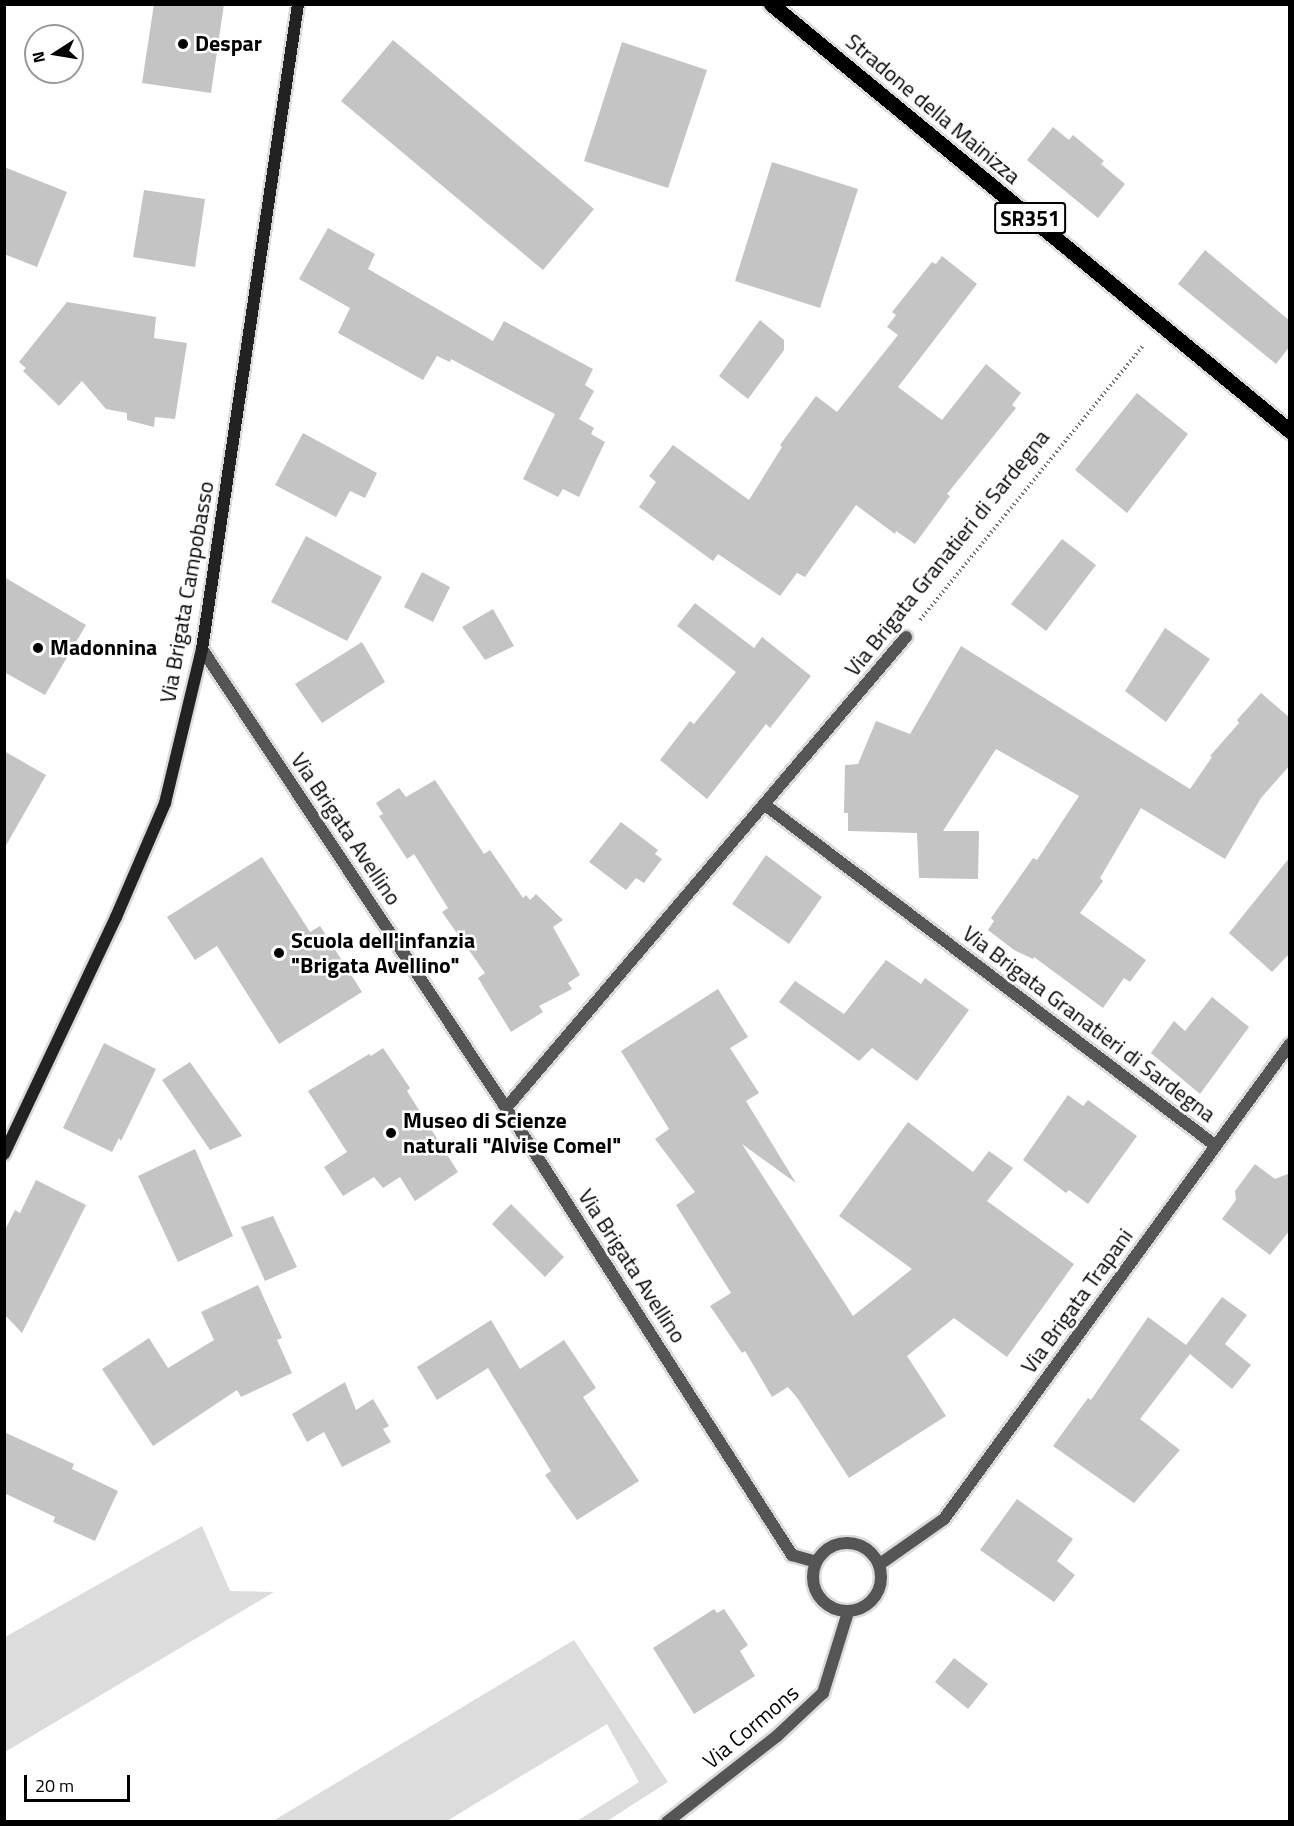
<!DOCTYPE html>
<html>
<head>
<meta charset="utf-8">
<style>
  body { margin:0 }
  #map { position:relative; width:1294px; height:1826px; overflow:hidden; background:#fff; font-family:"Titillium Web",sans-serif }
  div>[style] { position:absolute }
  .green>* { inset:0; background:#dcdcdc }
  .building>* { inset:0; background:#c4c4c4 }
  .path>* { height:4px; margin-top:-2px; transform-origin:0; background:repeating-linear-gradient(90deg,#777 0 1.5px,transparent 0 4.5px) }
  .roads { filter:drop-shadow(2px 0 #dbdbdb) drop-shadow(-2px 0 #dbdbdb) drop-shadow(0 2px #dbdbdb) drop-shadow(0 -2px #dbdbdb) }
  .street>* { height:12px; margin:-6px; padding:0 6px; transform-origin:6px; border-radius:6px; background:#555 }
  .street>.ring { margin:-6px; padding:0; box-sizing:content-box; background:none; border:12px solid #555; border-radius:50% }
  .secondary>* { height:12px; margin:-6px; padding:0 6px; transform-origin:6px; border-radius:6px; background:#222 }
  .primary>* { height:15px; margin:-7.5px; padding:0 7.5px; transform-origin:7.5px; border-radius:7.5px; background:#000 }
  .dots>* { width:16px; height:16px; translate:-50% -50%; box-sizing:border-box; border:3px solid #fff; border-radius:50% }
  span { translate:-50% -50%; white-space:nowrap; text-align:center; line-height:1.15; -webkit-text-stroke:5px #fff; paint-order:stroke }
  .shield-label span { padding:2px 4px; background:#fff; border:2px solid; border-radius:4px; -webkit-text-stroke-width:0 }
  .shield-label { font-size:21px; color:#000; font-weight:700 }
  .poi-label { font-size:22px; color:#000; font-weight:700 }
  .left { translate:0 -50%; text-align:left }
  .street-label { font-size:22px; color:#000 }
  .frame { position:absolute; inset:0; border:6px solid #000; pointer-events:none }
  .north { position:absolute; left:24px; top:24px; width:60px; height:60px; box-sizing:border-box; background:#fff; border:2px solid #999; border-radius:50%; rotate:258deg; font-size:16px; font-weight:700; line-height:24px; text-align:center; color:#000 }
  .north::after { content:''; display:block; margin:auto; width:21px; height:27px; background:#000; clip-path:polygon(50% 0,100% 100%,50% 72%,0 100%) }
  .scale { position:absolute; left:24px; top:1775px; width:106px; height:27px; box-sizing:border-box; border:3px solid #000; border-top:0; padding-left:8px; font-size:18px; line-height:21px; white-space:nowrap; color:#000; -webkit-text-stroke:4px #fff; paint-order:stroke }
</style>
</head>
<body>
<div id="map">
  <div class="green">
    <i style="clip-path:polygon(202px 1526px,230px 1591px,274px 1592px,5px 1752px,5px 1637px)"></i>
    <i style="clip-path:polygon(574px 1640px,668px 1782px,607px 1821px,577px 1821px,639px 1782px,607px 1724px,447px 1821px,273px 1821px)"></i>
  </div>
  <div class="building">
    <i style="clip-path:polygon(154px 4px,224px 4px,211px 93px,142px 83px)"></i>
    <i style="clip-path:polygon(393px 40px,594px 209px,543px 270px,341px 101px)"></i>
    <i style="clip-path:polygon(622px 42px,707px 70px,668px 188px,584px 161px)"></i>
    <i style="clip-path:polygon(1053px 127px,1069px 140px,1073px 135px,1104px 161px,1101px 164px,1125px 184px,1098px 218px,1027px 160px)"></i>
    <i style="clip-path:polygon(772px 162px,858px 189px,820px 308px,735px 281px)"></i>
    <i style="clip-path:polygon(4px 167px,67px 192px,37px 267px,4px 254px)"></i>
    <i style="clip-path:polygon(144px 190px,205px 199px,195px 267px,133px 257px)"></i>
    <i style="clip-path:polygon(328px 228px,375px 254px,368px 269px,493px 341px,504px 321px,593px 369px,585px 385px,594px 391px,579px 419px,594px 428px,591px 434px,605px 442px,579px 497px,563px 489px,558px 497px,523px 479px,555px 414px,451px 359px,450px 362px,437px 356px,423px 380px,338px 333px,350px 308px,299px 279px)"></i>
    <i style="clip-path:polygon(1205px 250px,1290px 321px,1290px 346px,1276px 364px,1178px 284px)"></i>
    <i style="clip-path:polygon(942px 256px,977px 284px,898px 387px,942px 420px,986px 364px,1021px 393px,1012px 405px,1016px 408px,947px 494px,950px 496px,915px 544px,896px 531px,895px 534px,856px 505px,805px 577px,797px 573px,780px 596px,718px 554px,713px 561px,639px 507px,656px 482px,649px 476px,673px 445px,749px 500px,782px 447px,780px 445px,816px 396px,837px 412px,898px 335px,887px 327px,896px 315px,892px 312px,932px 262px,936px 264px)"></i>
    <i style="clip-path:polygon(67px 302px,156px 317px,154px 338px,187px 343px,175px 419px,155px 417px,154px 427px,127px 420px,127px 413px,106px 409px,82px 381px,59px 406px,23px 371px,26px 368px,19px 362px)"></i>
    <i style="clip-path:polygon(760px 320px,784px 340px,784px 350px,748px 399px,719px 376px)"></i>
    <i style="clip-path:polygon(1137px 393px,1188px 434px,1127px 513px,1075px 470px)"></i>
    <i style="clip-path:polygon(303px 433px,377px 473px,365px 498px,350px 491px,336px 517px,275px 485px)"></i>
    <i style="clip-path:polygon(306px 536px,382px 577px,347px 641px,271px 602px)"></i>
    <i style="clip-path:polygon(1062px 539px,1096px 565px,1046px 631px,1011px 604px)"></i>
    <i style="clip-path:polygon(422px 572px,450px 587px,433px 622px,404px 607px)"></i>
    <i style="clip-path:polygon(4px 577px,86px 625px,45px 695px,4px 672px)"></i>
    <i style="clip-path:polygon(695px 603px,754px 648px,762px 637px,811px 676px,770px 728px,766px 724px,707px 799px,660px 760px,690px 721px,694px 724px,736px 672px,677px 626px)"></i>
    <i style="clip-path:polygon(493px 609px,514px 646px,485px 660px,462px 627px)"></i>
    <i style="clip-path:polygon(1165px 628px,1210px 659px,1166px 722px,1125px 691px)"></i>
    <i style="clip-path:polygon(362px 642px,385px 682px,322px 723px,295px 684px)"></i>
    <i style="clip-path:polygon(961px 646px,1190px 789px,1212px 757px,1210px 756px,1239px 723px,1237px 720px,1261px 693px,1290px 718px,1290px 765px,1261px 798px,1225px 859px,1141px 808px,1100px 878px,1103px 881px,1080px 913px,1146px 960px,1130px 982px,1124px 978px,1103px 1008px,1034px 957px,1033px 959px,1014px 950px,988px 930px,994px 921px,991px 918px,1033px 858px,1037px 860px,1079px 796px,996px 749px,943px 831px,979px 831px,978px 879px,919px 878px,917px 833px,848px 831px,848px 813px,844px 813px,845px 765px,858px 764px,876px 721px,910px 734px)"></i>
    <i style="clip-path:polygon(4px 751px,46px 775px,4px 849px)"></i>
    <i style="clip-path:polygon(435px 780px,484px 854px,490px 850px,523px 898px,526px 895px,530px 900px,536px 894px,563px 920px,553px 927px,580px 975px,568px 983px,572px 989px,539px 1006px,543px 1012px,511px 1032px,478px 978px,485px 973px,442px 912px,448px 908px,414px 854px,407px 859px,379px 816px,383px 814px,376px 803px,399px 788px,406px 797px)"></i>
    <i style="clip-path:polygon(621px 822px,658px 850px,655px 854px,662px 859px,644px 883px,636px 878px,626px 890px,589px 862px)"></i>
    <i style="clip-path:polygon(766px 855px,822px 897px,789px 944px,732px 904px)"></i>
    <i style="clip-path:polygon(262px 857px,310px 932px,320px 926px,362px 992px,279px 1044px,217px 946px,195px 960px,167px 917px)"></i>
    <i style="clip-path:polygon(1290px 857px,1290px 953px,1272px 972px,1229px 933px)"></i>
    <i style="clip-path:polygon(886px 960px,921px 984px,925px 978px,969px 1010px,917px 1081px,872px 1048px,859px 1061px,779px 1002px,795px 981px,844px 1014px)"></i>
    <i style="clip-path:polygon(718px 989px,748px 1037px,730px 1048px,759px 1093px,746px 1101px,796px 1183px,742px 1144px,853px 1316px,912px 1269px,839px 1216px,908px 1122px,973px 1172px,989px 1151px,1013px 1168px,987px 1201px,1074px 1264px,1007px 1357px,954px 1318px,907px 1356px,946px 1416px,849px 1478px,798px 1399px,788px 1387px,772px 1397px,745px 1351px,742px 1353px,710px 1306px,731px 1293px,676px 1205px,695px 1192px,655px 1139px,669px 1129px,621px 1051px)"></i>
    <i style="clip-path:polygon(1212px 997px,1249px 1027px,1200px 1094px,1151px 1053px,1174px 1021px,1185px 1031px)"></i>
    <i style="clip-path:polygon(104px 1043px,156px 1069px,121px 1141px,119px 1138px,112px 1152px,63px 1128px)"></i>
    <i style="clip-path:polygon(383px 1048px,410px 1088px,407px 1091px,458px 1172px,415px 1201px,400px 1177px,383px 1188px,374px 1177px,343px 1196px,324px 1167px,347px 1152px,308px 1091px,369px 1054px,371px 1056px)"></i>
    <i style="clip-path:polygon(190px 1062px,242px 1136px,210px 1150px,162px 1080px)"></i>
    <i style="clip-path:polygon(1068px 1095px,1083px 1106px,1088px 1100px,1137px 1136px,1088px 1204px,1069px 1190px,1066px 1193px,1023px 1160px)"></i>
    <i style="clip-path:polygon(195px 1149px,233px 1236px,178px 1262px,138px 1176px)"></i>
    <i style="clip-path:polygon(1255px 1164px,1275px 1179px,1290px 1173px,1290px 1230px,1270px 1255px,1222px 1219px,1236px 1200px,1235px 1191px)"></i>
    <i style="clip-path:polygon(36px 1180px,86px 1205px,22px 1333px,4px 1314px,4px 1232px,15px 1210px,20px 1213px)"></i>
    <i style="clip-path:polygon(511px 1204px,564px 1257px,545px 1277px,492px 1224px)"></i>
    <i style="clip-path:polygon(273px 1216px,297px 1267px,265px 1281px,241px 1227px)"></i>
    <i style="clip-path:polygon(258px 1285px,282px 1338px,277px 1340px,292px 1373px,241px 1397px,237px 1390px,153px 1446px,102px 1369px,149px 1338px,168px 1368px,214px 1340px,201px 1312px)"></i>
    <i style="clip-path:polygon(1222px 1297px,1247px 1315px,1225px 1344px,1251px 1365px,1232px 1389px,1190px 1354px,1140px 1419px,1180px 1450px,1134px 1503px,1053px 1446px,1088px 1398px,1091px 1400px,1148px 1317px,1186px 1345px)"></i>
    <i style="clip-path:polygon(491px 1320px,520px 1369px,564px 1340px,596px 1388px,583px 1397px,639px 1481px,577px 1520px,545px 1475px,551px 1471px,488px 1368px,437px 1400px,417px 1367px)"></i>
    <i style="clip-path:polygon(345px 1382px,356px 1410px,373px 1399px,389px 1426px,383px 1429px,391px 1442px,342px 1467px,324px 1432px,307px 1442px,292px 1414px)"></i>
    <i style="clip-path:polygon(4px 1432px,74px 1464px,72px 1469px,118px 1491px,95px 1541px,53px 1522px,55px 1517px,4px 1493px)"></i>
    <i style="clip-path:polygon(1017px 1499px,1073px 1539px,1057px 1561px,1075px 1575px,1054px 1602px,980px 1550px)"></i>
    <i style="clip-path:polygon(714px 1609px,717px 1613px,724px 1609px,748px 1645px,740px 1651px,755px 1676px,694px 1714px,653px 1648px)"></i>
    <i style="clip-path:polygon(954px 1658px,988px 1684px,968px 1709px,935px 1682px)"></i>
  </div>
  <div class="path">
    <i style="left:920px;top:620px;width:355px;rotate:-50.9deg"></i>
  </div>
  <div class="roads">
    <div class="street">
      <i style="left:202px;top:649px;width:551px;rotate:56.48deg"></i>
      <i style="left:506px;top:1108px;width:531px;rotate:57.39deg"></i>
      <i style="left:792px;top:1555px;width:25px;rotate:16deg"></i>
      <i style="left:765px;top:805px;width:565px;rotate:37.09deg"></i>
      <i style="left:506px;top:1108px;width:618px;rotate:-49.66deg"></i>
      <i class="ring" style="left:813px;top:1543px;width:56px;height:56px"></i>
      <i style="left:880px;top:1564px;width:78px;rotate:-35.1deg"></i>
      <i style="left:944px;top:1519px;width:588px;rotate:-53.93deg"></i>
      <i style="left:667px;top:1822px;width:140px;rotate:-38deg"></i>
      <i style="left:777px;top:1736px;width:63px;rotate:-43.1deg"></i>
      <i style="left:823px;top:1693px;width:85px;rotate:-72.8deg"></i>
    </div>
    <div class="secondary">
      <i style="left:4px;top:1154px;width:262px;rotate:-64.7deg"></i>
      <i style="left:116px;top:917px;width:124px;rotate:-66.7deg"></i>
      <i style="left:165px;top:803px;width:158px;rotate:-76.5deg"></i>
      <i style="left:202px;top:649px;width:652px;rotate:-81.53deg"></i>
    </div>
    <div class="primary">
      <i style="left:771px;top:4px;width:672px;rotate:39.45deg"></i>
    </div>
  </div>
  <div class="dots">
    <i style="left:183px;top:44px;background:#000"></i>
    <i style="left:38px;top:648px;background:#000"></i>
    <i style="left:279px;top:953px;background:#000"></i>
    <i style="left:391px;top:1133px;background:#000"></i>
  </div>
  <div class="shield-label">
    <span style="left:1030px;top:218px">SR351</span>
  </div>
  <div class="poi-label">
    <span class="left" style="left:195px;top:44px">Despar</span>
    <span class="left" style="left:50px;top:648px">Madonnina</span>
    <span class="left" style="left:291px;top:953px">Scuola dell'infanzia<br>"Brigata Avellino"</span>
    <span class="left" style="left:403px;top:1133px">Museo di Scienze<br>naturali "Alvise Comel"</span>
  </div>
  <div class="street-label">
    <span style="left:933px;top:109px;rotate:40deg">Stradone della Mainizza</span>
    <span style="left:947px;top:553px;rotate:-51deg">Via Brigata Granatieri di Sardegna</span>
    <span style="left:187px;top:592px;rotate:-80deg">Via Brigata Campobasso</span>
    <span style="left:346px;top:829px;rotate:56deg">Via Brigata Avellino</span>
    <span style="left:1089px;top:1024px;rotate:37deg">Via Brigata Granatieri di Sardegna</span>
    <span style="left:632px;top:1266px;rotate:57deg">Via Brigata Avellino</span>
    <span style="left:1077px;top:1301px;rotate:-54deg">Via Brigata Trapani</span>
    <span style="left:751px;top:1727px;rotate:-40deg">Via Cormons</span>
  </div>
  <div class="frame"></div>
  <div class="north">N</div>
  <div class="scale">20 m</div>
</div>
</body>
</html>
